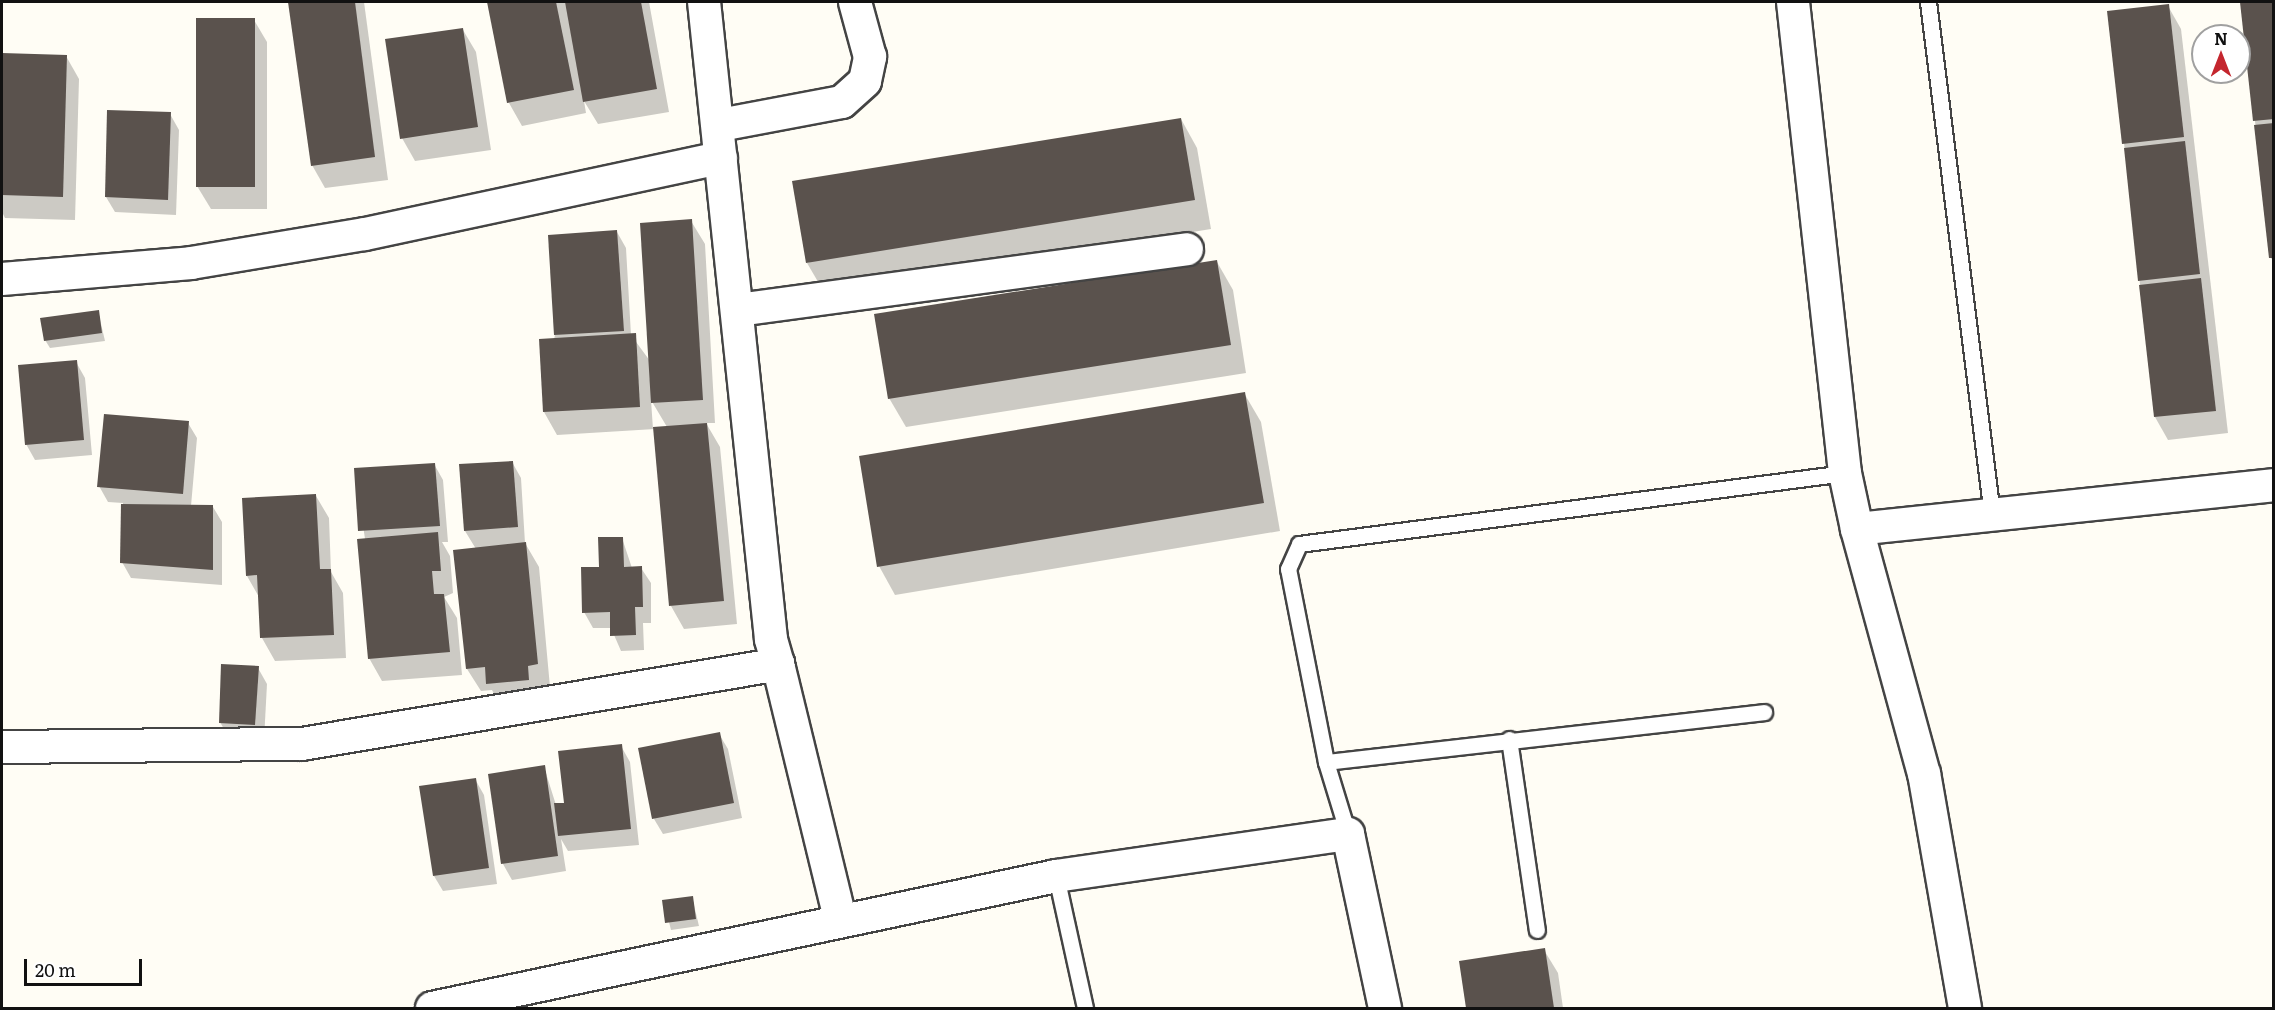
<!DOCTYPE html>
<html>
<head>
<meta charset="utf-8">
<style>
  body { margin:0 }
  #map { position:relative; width:2275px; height:1010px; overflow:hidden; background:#fffdf5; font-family:Literata,serif }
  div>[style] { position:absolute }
  .shadow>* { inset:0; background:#0003 }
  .building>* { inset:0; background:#5a524d }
  .roads { filter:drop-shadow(2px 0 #444) drop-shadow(-2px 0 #444) drop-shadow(0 2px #444) drop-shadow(0 -2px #444) }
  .lane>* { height:15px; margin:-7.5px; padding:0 7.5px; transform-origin:7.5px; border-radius:7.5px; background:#fff }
  .street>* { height:32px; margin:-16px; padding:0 16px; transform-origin:16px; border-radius:16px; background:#fff }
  span { translate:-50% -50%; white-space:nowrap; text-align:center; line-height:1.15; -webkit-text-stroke:6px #fff; paint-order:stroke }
  .frame { position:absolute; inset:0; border:3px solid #111; pointer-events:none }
  .north { position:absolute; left:2191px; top:24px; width:60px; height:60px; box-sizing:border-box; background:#fff; border:2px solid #a0a0a0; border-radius:50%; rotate:0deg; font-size:16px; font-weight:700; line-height:24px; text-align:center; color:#111 }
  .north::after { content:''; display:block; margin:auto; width:21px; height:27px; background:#c4262e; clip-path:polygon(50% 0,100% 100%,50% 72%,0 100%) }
  .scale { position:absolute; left:24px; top:959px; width:118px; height:27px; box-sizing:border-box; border:3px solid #111; border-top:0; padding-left:8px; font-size:18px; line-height:21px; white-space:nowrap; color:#111; -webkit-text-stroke:4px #fff; paint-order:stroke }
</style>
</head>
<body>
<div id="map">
  <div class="shadow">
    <i style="clip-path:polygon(290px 2px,364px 2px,388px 180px,325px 188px,312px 165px)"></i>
    <i style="clip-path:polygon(488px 2px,649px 2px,669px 112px,598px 124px,584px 101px,586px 113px,522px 126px,509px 103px)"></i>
    <i style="clip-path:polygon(2241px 2px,2274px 2px,2274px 262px,2271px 258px)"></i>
    <i style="clip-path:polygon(2168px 6px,2181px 29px,2228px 433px,2168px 440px,2155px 417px,2124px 143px)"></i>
    <i style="clip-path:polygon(254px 20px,267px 42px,267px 209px,211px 209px,197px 186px)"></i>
    <i style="clip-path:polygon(463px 30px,476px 52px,491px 150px,415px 161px,402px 138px)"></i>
    <i style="clip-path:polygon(2px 55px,66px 56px,79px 79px,75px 220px,5px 218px,2px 212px)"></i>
    <i style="clip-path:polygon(170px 114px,179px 130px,176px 215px,115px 212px,106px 197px)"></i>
    <i style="clip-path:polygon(1181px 119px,1197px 148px,1211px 229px,824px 292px,807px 263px)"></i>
    <i style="clip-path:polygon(evenodd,691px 221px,705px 244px,715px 423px,706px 423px,720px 447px,737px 624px,684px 629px,671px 606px,655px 429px,557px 435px,544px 412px,555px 334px,617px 232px,626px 248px,631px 335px,650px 361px,691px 221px,651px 400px,667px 427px,653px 429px,651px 400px)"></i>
    <i style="clip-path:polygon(1217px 262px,1233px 290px,1246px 373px,906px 427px,889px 398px)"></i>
    <i style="clip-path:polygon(98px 311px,105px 341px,50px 348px,45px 340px)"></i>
    <i style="clip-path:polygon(76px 362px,85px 378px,92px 455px,35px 460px,26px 444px)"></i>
    <i style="clip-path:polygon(1244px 393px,1261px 422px,1280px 531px,895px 595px,879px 566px)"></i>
    <i style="clip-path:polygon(188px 423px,197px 438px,191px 506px,213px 507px,222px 522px,222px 585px,131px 578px,122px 562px,123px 503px,108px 502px,99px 486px)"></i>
    <i style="clip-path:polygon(512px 462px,521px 478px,525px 543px,539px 567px,550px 687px,501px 707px,492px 690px,481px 691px,467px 669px,476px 549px,465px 531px,461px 465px)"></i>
    <i style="clip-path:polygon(434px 464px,443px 480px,448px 542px,442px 542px,450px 556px,453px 593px,444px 597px,457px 618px,462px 675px,382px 681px,369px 658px,365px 539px,355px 470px)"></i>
    <i style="clip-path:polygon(316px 496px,329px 518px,331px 572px,343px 593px,346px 658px,275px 661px,262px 638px,259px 597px,247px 576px)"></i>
    <i style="clip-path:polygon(622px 538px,632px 568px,641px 568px,651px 583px,651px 623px,643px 623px,644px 650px,621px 651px,611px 628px,593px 628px,584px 612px,601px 569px)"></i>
    <i style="clip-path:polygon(258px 668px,267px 684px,264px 740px,229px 738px,220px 722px)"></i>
    <i style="clip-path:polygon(719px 734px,728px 749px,742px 818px,663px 834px,654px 819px)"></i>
    <i style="clip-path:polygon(621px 746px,630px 762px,639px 845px,568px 851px,561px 839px,566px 871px,512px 880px,503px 864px,490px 775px,544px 767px,556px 805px,565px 804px)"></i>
    <i style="clip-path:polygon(475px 779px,484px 795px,497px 884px,443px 891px,434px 876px)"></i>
    <i style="clip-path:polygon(692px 897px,699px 926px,671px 930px,664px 902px)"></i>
    <i style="clip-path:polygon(1544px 950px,1558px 973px,1563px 1008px,1468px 1008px,1461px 962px)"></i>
  </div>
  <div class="building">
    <i style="clip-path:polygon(288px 2px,355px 2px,375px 157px,311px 166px)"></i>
    <i style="clip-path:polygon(487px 2px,556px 2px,574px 90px,507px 103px)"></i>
    <i style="clip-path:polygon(565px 2px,641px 2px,657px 89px,583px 102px)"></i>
    <i style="clip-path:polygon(2240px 2px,2274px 2px,2274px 119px,2253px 121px)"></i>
    <i style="clip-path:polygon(2169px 4px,2184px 137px,2122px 144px,2107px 11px)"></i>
    <i style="clip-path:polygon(196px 18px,255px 18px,255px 187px,196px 187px)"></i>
    <i style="clip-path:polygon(463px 28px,478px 127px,400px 139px,385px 39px)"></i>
    <i style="clip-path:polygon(2px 53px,67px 55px,63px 197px,2px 195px)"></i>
    <i style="clip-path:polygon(107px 110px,171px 112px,168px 200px,105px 197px)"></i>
    <i style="clip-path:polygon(1181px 118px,1195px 200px,806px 263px,792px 181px)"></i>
    <i style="clip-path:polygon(2274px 123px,2274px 258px,2269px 258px,2254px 125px)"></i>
    <i style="clip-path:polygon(2185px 141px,2200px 274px,2138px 281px,2124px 148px)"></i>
    <i style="clip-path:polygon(692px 219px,703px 400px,651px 403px,640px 223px)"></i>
    <i style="clip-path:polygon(617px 230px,624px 331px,554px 335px,548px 235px)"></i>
    <i style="clip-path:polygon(1217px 260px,1231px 345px,888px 399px,874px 314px)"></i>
    <i style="clip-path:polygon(2201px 278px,2216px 411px,2154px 417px,2139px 285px)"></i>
    <i style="clip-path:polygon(99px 310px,102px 333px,44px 341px,40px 318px)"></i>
    <i style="clip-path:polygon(636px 333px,640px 407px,543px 412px,539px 339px)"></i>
    <i style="clip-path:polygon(77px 360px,84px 440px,25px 445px,18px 365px)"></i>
    <i style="clip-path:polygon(1245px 392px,1264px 503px,877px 567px,859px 456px)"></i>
    <i style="clip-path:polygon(104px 414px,189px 421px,183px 494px,97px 487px)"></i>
    <i style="clip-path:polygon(707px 423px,724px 601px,669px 606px,653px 427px)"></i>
    <i style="clip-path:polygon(513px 461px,518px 527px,464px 531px,459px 464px)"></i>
    <i style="clip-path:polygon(435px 463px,440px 526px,358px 531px,354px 468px)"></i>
    <i style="clip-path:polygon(316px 494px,320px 569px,331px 569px,334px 635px,260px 638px,257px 575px,246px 576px,242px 498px)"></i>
    <i style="clip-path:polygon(121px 504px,213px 505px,213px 570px,120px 563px)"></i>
    <i style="clip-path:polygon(438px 532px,441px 571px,432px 571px,434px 594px,444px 594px,450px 652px,368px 659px,357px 539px)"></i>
    <i style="clip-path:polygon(598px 537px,623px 537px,624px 567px,642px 566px,643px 607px,635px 607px,636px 635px,610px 636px,610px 612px,582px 613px,581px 567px,599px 567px)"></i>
    <i style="clip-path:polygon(526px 542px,538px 664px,528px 666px,529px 680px,486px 684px,485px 667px,466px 669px,453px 550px)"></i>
    <i style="clip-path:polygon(221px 664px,259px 666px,255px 725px,219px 723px)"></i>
    <i style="clip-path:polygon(720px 732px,734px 803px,652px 819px,638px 748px)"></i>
    <i style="clip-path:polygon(622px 744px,631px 829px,558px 836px,554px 803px,564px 803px,558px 751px)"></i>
    <i style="clip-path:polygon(545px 765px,558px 856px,501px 864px,488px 774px)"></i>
    <i style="clip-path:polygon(476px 778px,489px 868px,433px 876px,419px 786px)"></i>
    <i style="clip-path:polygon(693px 896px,696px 919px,665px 923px,662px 900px)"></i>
    <i style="clip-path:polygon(1545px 948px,1554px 1008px,1466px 1008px,1459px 961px)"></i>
  </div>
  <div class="roads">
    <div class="lane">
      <i style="left:1928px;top:2px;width:517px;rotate:82.89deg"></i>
      <i style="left:1509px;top:739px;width:193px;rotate:81.7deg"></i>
      <i style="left:1326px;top:762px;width:441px;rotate:-6.5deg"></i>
      <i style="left:1348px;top:834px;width:75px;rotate:-107deg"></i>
      <i style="left:1326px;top:762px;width:197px;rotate:-101.1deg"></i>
      <i style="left:1288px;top:569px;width:27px;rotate:-66deg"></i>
      <i style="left:1299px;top:544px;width:551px;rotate:-7.41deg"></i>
      <i style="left:1056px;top:876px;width:135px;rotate:77.6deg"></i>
    </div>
    <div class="street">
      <i style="left:1793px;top:2px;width:474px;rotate:83.7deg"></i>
      <i style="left:1845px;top:473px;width:57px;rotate:77.9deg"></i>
      <i style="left:720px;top:125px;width:124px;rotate:-10.7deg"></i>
      <i style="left:842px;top:102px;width:31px;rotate:-42deg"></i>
      <i style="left:865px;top:81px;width:25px;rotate:-78deg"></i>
      <i style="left:870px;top:57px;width:57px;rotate:-105.3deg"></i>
      <i style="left:2px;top:279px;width:190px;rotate:-4.8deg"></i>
      <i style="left:191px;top:263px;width:176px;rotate:-9.5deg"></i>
      <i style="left:365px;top:234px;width:364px;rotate:-12.1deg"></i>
      <i style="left:738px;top:310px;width:453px;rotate:-7.7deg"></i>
      <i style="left:778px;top:664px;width:262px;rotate:76.3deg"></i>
      <i style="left:2px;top:747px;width:300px;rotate:-0.6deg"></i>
      <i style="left:302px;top:744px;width:483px;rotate:-9.5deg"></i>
      <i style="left:778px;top:664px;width:26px;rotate:-106deg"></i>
      <i style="left:771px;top:639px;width:641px;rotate:-96deg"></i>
      <i style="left:432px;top:1008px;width:638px;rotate:-11.94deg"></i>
      <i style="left:1056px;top:876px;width:295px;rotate:-8.2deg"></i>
      <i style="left:1348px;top:834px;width:178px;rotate:78deg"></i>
      <i style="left:1965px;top:1008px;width:238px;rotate:-99.9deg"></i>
      <i style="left:1924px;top:774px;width:254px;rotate:-105.3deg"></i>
      <i style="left:1857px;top:529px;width:419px;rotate:-6deg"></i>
    </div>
  </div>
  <div class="frame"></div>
  <div class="north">N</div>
  <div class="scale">20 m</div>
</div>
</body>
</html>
